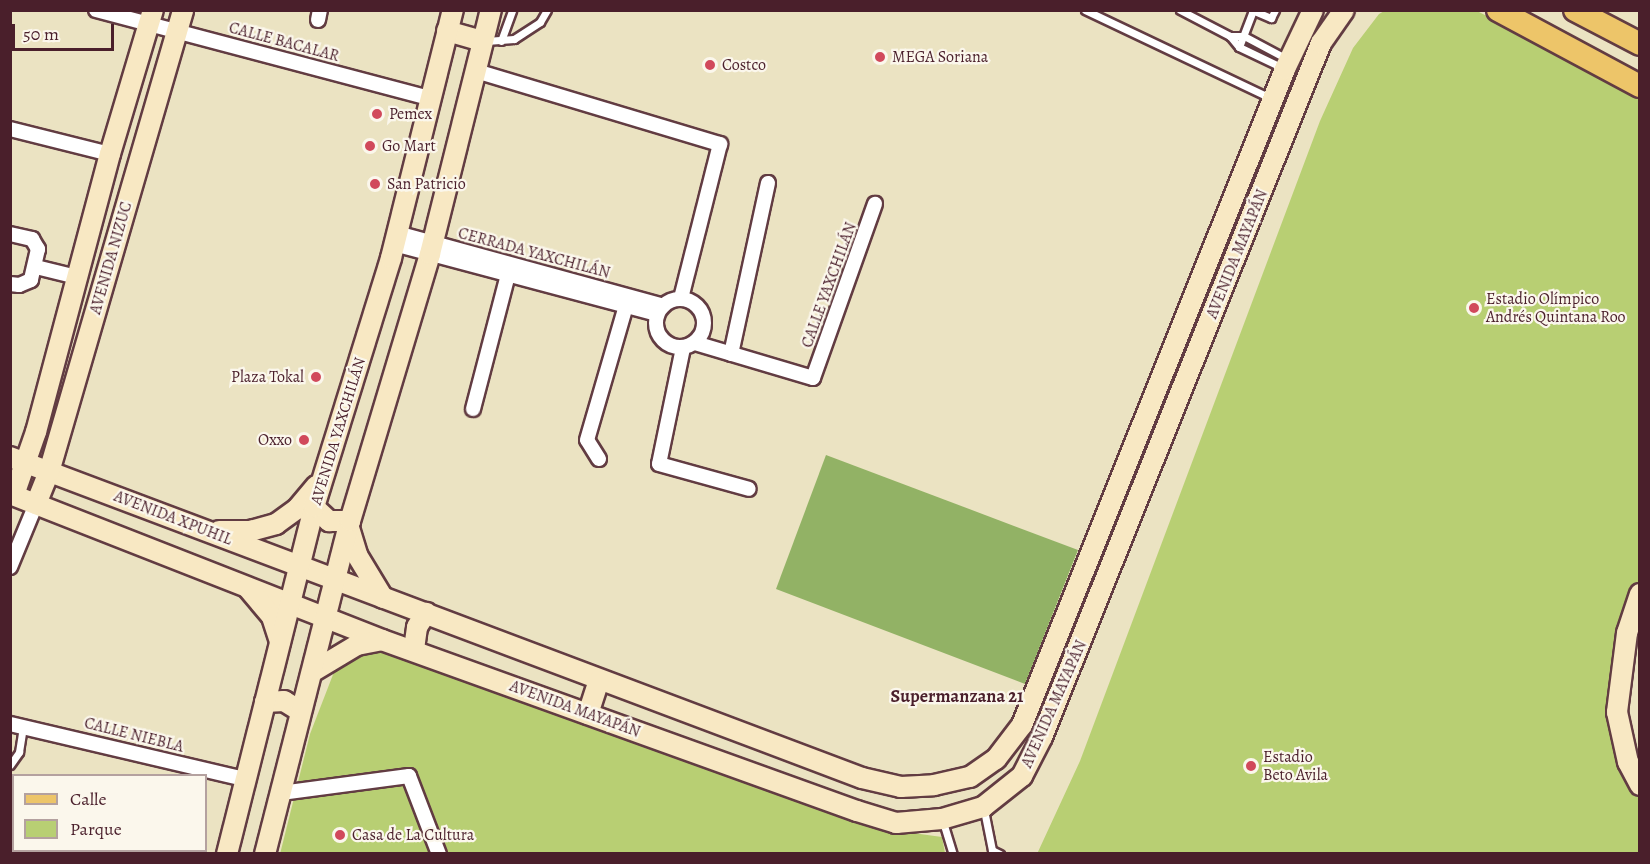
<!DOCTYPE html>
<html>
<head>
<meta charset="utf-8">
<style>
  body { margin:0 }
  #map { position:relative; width:1650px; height:864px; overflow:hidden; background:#ebe3c2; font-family:Alegreya,serif }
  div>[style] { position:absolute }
  .green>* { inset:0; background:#b8cf73 }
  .forest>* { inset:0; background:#92b265 }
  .roads { filter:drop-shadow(2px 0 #623c42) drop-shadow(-2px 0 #623c42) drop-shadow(0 2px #623c42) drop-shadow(0 -2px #623c42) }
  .lane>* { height:7px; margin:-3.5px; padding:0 3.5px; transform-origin:3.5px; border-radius:3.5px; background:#fff }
  .street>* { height:14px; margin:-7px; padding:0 7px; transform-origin:7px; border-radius:7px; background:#fff }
  .street>.ring { margin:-7px; padding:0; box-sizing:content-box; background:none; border:14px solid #fff; border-radius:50% }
  .secondary>* { height:20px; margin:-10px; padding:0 10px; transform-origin:10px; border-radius:10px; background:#f8e8c3 }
  .primary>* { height:22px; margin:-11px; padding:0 11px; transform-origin:11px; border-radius:11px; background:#edc569 }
  .dots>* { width:16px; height:16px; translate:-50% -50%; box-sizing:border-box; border:3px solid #fbf7ec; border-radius:50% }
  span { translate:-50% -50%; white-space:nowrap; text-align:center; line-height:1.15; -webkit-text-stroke:4.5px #fbf7ec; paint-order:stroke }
  .street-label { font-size:16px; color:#4a1f2b }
  .poi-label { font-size:16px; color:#4a1f2b }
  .left { translate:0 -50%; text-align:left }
  .right { translate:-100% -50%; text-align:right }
  .neighbourhood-label { font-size:18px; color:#4a1f2b; font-weight:700 }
  .frame { position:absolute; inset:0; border:12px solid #4a1f2b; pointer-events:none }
  .legend { position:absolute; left:12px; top:774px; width:195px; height:78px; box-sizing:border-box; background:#fbf7ec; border:2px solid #b4a19f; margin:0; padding:8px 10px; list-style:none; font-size:18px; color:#4a1f2b }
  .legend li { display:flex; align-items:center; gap:12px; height:30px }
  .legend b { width:30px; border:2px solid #b4a19f }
  .scale { position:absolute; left:12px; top:24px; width:102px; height:27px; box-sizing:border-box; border:3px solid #4a1f2b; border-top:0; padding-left:8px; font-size:18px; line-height:21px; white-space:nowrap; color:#4a1f2b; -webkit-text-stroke:4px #fbf7ec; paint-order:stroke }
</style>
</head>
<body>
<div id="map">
  <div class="green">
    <i style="clip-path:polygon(1386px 10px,1477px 11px,1639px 94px,1640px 576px,1612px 659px,1612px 703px,1617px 744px,1639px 798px,1639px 853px,1037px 854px,1080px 761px,1320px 121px,1353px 48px,1379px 14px)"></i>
    <i style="clip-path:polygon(400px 649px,846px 818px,876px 828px,942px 837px,945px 853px,280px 854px,310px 734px,334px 672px,361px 653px)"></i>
  </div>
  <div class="forest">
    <i style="clip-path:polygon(826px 455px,1078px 550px,1025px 684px,776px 589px)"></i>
  </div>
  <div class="roads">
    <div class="lane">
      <i style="left:1085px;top:10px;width:205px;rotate:25.4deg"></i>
      <i style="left:1180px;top:10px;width:56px;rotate:27.5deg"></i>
      <i style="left:1230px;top:36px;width:14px"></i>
      <i style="left:1244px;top:36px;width:51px;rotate:28.1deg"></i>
      <i style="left:1252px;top:10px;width:21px;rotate:23deg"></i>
      <i style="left:1271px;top:18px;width:9px;rotate:-63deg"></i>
      <i style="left:1230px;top:36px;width:14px;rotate:51deg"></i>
      <i style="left:1239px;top:47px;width:49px;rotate:25.5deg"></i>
      <i style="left:486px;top:41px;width:28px;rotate:-4deg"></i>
      <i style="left:514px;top:39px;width:31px;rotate:-33deg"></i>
      <i style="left:540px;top:22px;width:14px;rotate:-60deg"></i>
      <i style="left:501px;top:41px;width:33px;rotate:-70deg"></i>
      <i style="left:1239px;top:47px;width:39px;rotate:-69deg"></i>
      <i style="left:10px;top:765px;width:16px;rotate:-55deg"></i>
      <i style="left:19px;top:752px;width:26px;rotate:-81deg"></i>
      <i style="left:984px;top:810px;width:41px;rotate:78.7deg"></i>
      <i style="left:992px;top:850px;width:9px;rotate:27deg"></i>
      <i style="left:943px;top:822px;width:34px;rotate:73deg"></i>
    </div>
    <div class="street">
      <i style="left:96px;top:10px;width:344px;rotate:14.8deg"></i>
      <i style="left:318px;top:20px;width:10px;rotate:-79deg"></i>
      <i style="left:476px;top:71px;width:255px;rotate:16.7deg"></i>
      <i style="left:720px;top:144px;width:159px;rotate:104.2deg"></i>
      <i style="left:10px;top:129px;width:103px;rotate:14deg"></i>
      <i style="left:397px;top:233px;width:276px;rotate:15.3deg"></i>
      <i style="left:10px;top:234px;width:23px;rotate:13deg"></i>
      <i style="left:32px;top:239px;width:12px;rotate:59deg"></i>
      <i style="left:38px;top:249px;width:32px;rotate:103deg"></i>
      <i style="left:31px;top:280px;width:13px;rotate:157deg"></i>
      <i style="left:19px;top:285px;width:9px;rotate:-174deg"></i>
      <i style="left:394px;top:244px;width:272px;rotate:14.9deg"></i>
      <i style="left:36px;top:267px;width:42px;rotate:13.7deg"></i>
      <i class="ring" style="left:656px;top:299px;width:34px;height:34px"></i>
      <i style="left:695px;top:343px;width:123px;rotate:16.5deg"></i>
      <i style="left:813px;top:378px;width:185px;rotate:-70.4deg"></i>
      <i style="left:683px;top:348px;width:118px;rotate:101.7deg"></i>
      <i style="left:659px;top:464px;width:93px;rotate:15.5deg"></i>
      <i style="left:731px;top:354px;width:175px;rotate:-77.8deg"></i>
      <i style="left:473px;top:409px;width:138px;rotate:-75.4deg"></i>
      <i style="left:599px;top:459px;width:22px;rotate:-122deg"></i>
      <i style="left:587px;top:440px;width:140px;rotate:-73.8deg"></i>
      <i style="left:10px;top:567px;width:68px;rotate:-67.6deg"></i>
      <i style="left:10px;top:724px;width:244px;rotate:13.2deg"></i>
      <i style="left:281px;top:793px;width:129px;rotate:-7.6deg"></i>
      <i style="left:409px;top:776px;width:84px;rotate:69deg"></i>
    </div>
    <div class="secondary">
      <i style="left:447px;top:31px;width:37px;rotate:16deg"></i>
      <i style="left:10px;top:457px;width:910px;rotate:20.64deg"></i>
      <i style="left:862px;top:778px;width:40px;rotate:13deg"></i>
      <i style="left:901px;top:787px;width:33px;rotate:-3deg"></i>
      <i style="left:934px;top:785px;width:37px;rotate:-13deg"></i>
      <i style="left:970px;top:777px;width:32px;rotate:-35deg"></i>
      <i style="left:996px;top:759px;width:43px;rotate:-52.6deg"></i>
      <i style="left:1022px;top:725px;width:707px;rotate:-68.15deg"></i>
      <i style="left:1285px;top:69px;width:65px;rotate:-64.6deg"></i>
      <i style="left:10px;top:494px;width:400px;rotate:21.4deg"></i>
      <i style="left:382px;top:640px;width:505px;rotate:19.8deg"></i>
      <i style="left:857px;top:811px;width:41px;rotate:17.1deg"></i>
      <i style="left:896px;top:823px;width:46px;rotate:-5deg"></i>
      <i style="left:942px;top:819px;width:43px;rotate:-16.3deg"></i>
      <i style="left:983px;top:807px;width:50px;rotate:-38.5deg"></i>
      <i style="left:1022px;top:776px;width:44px;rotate:-62.9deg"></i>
      <i style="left:1042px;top:737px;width:748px;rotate:-68.1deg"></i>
      <i style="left:1321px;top:43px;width:40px;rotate:-55.1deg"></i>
      <i style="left:14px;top:495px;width:67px;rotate:-70.8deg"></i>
      <i style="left:36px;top:432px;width:288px;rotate:-75.1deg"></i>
      <i style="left:110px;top:154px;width:150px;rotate:-73.4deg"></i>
      <i style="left:36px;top:504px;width:35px;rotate:-68deg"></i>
      <i style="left:49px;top:472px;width:481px;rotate:-73.8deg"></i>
      <i style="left:314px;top:507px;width:21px;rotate:43deg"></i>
      <i style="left:329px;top:521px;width:21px"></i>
      <i style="left:349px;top:528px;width:28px;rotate:73deg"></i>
      <i style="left:357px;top:555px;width:50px;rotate:58.8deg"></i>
      <i style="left:219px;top:531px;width:31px"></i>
      <i style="left:250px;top:531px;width:27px;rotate:-15deg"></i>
      <i style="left:276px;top:524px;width:26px;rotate:-36deg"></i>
      <i style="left:297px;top:509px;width:30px;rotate:-50deg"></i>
      <i style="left:248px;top:588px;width:38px;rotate:50deg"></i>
      <i style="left:272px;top:617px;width:26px;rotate:72deg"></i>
      <i style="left:1640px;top:594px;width:41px;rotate:108.4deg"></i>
      <i style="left:1627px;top:633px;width:80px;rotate:97.2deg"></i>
      <i style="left:1617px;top:712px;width:51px;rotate:77.6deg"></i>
      <i style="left:1628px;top:762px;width:26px;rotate:62deg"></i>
      <i style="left:414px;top:649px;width:22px;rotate:-82deg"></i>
      <i style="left:417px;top:627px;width:17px;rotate:-57deg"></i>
      <i style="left:312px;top:672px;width:52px;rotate:-31deg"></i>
      <i style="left:357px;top:645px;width:25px;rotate:-11deg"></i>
      <i style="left:265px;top:702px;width:19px;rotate:-3deg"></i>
      <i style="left:284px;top:701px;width:19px;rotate:32deg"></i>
      <i style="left:588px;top:714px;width:35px;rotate:-72deg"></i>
      <i style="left:227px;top:854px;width:358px;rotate:-75.9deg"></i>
      <i style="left:314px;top:507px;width:261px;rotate:-72.8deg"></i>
      <i style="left:391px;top:258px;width:256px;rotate:-76deg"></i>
      <i style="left:265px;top:854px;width:344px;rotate:-75.7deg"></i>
      <i style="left:350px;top:521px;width:279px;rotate:-73.3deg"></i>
      <i style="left:430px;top:254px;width:252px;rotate:-76deg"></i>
    </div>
    <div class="primary">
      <i style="left:1498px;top:10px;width:161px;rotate:28.2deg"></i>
      <i style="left:1575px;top:10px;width:73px;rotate:27.6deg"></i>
    </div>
  </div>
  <div class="dots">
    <i style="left:880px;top:57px;background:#d1495b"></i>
    <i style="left:710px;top:65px;background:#d1495b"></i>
    <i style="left:377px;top:114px;background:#d1495b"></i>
    <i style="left:370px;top:146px;background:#d1495b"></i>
    <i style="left:375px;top:184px;background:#d1495b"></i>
    <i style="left:1474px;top:308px;background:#d1495b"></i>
    <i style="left:316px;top:377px;background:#d1495b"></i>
    <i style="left:304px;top:440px;background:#d1495b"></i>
    <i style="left:1251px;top:766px;background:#d1495b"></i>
    <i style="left:340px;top:835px;background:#d1495b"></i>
  </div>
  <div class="street-label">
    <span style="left:284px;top:42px;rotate:15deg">CALLE BACALAR</span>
    <span style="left:534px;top:253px;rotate:15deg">CERRADA YAXCHILÁN</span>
    <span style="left:1237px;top:254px;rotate:-68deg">AVENIDA MAYAPÁN</span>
    <span style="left:111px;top:258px;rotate:-74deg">AVENIDA NIZUC</span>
    <span style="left:829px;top:285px;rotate:-70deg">CALLE YAXCHILÁN</span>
    <span style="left:338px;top:431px;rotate:-73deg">AVENIDA YAXCHILÁN</span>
    <span style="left:173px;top:518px;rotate:21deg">AVENIDA XPUHIL</span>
    <span style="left:1054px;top:704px;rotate:-66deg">AVENIDA MAYAPÁN</span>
    <span style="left:575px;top:709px;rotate:20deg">AVENIDA MAYAPÁN</span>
    <span style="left:134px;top:735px;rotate:14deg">CALLE NIEBLA</span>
  </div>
  <div class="poi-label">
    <span class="left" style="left:892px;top:57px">MEGA Soriana</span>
    <span class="left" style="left:722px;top:65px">Costco</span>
    <span class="left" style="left:389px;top:114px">Pemex</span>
    <span class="left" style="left:382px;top:146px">Go Mart</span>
    <span class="left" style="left:387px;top:184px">San Patricio</span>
    <span class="left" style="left:1486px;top:308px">Estadio Olímpico<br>Andrés Quintana Roo</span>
    <span class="right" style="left:304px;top:377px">Plaza Tokal</span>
    <span class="right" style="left:292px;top:440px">Oxxo</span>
    <span class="left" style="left:1263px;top:766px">Estadio<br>Beto Avila</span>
    <span class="left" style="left:352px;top:835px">Casa de La Cultura</span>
  </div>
  <div class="neighbourhood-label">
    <span style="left:957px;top:696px">Supermanzana 21</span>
  </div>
  <div class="frame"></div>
  <ul class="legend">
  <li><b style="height:8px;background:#edc569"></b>Calle</li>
  <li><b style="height:16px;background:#b8cf73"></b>Parque</li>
  </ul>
  <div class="scale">50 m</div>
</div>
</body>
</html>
